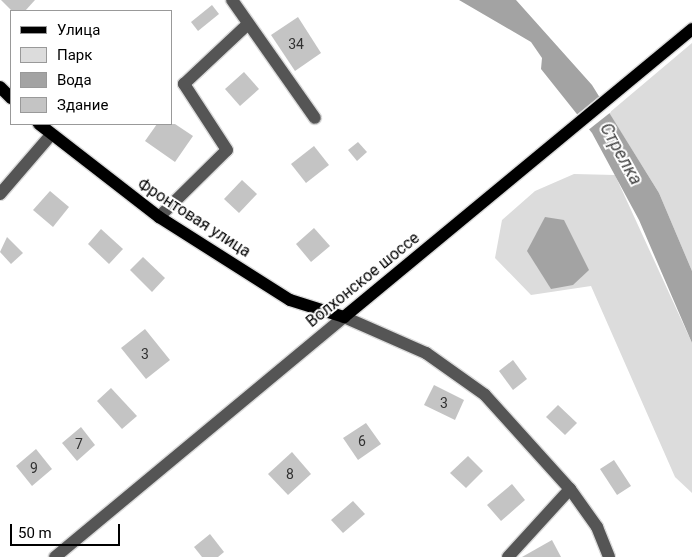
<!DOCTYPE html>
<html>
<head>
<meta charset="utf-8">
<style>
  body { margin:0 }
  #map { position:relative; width:692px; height:557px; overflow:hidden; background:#fff; font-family:Roboto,sans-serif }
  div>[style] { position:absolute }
  .green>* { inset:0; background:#dcdcdc }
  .water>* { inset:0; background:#a3a3a3 }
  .pier>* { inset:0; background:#fff }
  .building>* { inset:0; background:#c4c4c4 }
  .roads { filter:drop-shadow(1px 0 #dbdbdb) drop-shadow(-1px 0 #dbdbdb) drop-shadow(0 1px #dbdbdb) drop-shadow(0 -1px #dbdbdb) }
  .minor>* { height:12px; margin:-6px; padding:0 6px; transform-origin:6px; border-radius:6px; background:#555 }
  .major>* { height:12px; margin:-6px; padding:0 6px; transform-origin:6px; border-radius:6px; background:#000 }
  span { translate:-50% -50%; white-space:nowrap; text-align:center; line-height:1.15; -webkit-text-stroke:4px #fff; paint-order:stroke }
  .number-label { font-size:14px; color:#313131 }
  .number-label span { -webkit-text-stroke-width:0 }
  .street-label { font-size:16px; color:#000 }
  .water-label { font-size:18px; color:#444; font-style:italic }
  .legend { position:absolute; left:10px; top:10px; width:162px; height:115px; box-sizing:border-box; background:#fff; border:1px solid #999; margin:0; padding:6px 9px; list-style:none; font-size:15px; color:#000 }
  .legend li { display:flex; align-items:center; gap:10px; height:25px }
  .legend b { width:25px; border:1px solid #999 }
  .scale { position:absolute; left:10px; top:524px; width:110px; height:22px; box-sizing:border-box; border:2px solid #000; border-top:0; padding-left:6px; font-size:15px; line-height:18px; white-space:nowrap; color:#000; -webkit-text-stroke:4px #fff; paint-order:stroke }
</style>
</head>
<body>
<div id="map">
  <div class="green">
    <i style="clip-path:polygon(692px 43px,692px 271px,659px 193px,609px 113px)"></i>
    <i style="clip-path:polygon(574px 174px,615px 175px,692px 343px,692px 493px,675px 477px,591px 286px,531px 295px,495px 258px,502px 220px,535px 191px)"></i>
  </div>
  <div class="water">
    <i style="clip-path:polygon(459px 0,516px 0,592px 85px,659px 193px,692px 271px,692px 343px,639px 220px,592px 133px,541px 69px,542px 58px,531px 42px)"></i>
    <i style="clip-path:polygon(545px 217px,564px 220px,589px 270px,573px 285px,551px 289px,527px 251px)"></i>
  </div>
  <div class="pier">
    <i style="clip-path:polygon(601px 95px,611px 112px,587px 131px,574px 117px)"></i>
  </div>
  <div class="building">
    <i style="clip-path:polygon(1px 0,35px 0,25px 11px,12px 11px)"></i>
    <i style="clip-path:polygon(212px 5px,219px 14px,198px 31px,191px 22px)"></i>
    <i style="clip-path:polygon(298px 17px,321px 53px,295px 71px,271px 35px)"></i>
    <i style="clip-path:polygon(244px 72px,259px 89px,240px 106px,225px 89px)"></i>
    <i style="clip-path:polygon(157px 124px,175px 124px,193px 136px,175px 162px,145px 141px)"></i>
    <i style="clip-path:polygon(358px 142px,367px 152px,357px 161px,348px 150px)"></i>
    <i style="clip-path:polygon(314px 146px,329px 165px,306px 183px,291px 164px)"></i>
    <i style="clip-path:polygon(242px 180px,257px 194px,239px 213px,224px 199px)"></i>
    <i style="clip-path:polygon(50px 191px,69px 207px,53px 227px,33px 210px)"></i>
    <i style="clip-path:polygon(314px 228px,330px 246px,311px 262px,296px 244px)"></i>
    <i style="clip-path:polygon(101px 229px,123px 249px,109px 264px,88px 244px)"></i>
    <i style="clip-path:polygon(7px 237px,23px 253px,11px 264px,0 252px)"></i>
    <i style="clip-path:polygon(143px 257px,165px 278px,152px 292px,130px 270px)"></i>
    <i style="clip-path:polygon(145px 329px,170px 360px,146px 379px,121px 348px)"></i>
    <i style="clip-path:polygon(513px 360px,527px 379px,513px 390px,499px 371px)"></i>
    <i style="clip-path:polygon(434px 385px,464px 400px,455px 420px,424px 405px)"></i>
    <i style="clip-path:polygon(111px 388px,137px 416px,122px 429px,97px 401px)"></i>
    <i style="clip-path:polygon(558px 405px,577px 423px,565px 435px,546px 417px)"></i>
    <i style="clip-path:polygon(366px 423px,381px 444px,358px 460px,343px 438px)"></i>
    <i style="clip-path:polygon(81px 427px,95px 445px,77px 461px,62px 443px)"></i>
    <i style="clip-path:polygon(36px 449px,52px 469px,32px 486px,16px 466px)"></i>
    <i style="clip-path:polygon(292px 452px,311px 474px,288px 495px,268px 474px)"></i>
    <i style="clip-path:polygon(468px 456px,483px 471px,466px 488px,450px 473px)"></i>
    <i style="clip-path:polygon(614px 460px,631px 486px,617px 495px,600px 469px)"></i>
    <i style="clip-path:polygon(512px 484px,525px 500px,501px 521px,487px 505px)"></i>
    <i style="clip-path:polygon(353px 501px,365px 514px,343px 533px,331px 520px)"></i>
    <i style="clip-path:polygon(210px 534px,224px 552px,218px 557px,202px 557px,194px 547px)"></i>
    <i style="clip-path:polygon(552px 540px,561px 557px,522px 557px)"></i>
  </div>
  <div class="roads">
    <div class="minor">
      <i style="left:232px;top:0;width:144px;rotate:54.9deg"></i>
      <i style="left:0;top:194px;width:78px;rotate:-49.2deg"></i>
      <i style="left:159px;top:217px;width:95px;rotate:-44.6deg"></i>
      <i style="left:227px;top:150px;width:79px;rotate:-123.1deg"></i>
      <i style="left:184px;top:84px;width:88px;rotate:-43.2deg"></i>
      <i style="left:55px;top:557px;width:376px;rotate:-39.7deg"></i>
      <i style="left:344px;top:317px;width:90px;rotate:23.7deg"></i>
      <i style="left:426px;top:353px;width:72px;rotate:35.4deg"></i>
      <i style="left:485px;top:395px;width:127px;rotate:47.9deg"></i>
      <i style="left:570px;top:489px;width:47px;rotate:54.6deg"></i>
      <i style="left:597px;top:527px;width:32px;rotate:68deg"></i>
      <i style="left:508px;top:557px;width:92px;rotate:-47.6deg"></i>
    </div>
    <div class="major">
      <i style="left:0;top:87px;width:16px;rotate:45deg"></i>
      <i style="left:39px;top:124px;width:152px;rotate:37.8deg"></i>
      <i style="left:159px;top:217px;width:155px;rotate:32.4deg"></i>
      <i style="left:290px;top:300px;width:57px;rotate:17.5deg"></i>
      <i style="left:344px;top:317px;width:452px;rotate:-39.6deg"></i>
    </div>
  </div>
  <div class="number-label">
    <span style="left:296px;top:44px">34</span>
    <span style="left:145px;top:354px">3</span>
    <span style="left:444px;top:403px">3</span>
    <span style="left:362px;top:441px">6</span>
    <span style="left:79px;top:444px">7</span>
    <span style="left:34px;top:468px">9</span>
    <span style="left:290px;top:474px">8</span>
  </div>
  <div class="street-label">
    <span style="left:194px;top:218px;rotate:33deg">Фронтовая улица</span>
    <span style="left:363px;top:280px;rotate:-39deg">Волхонское шоссе</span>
  </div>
  <div class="water-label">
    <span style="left:621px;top:154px;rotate:61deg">Стрелка</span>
  </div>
  <ul class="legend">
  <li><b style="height:6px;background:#000"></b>Улица</li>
  <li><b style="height:14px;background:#dcdcdc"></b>Парк</li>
  <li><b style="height:14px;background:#a3a3a3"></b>Вода</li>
  <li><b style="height:14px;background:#c4c4c4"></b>Здание</li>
  </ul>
  <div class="scale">50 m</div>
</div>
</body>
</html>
